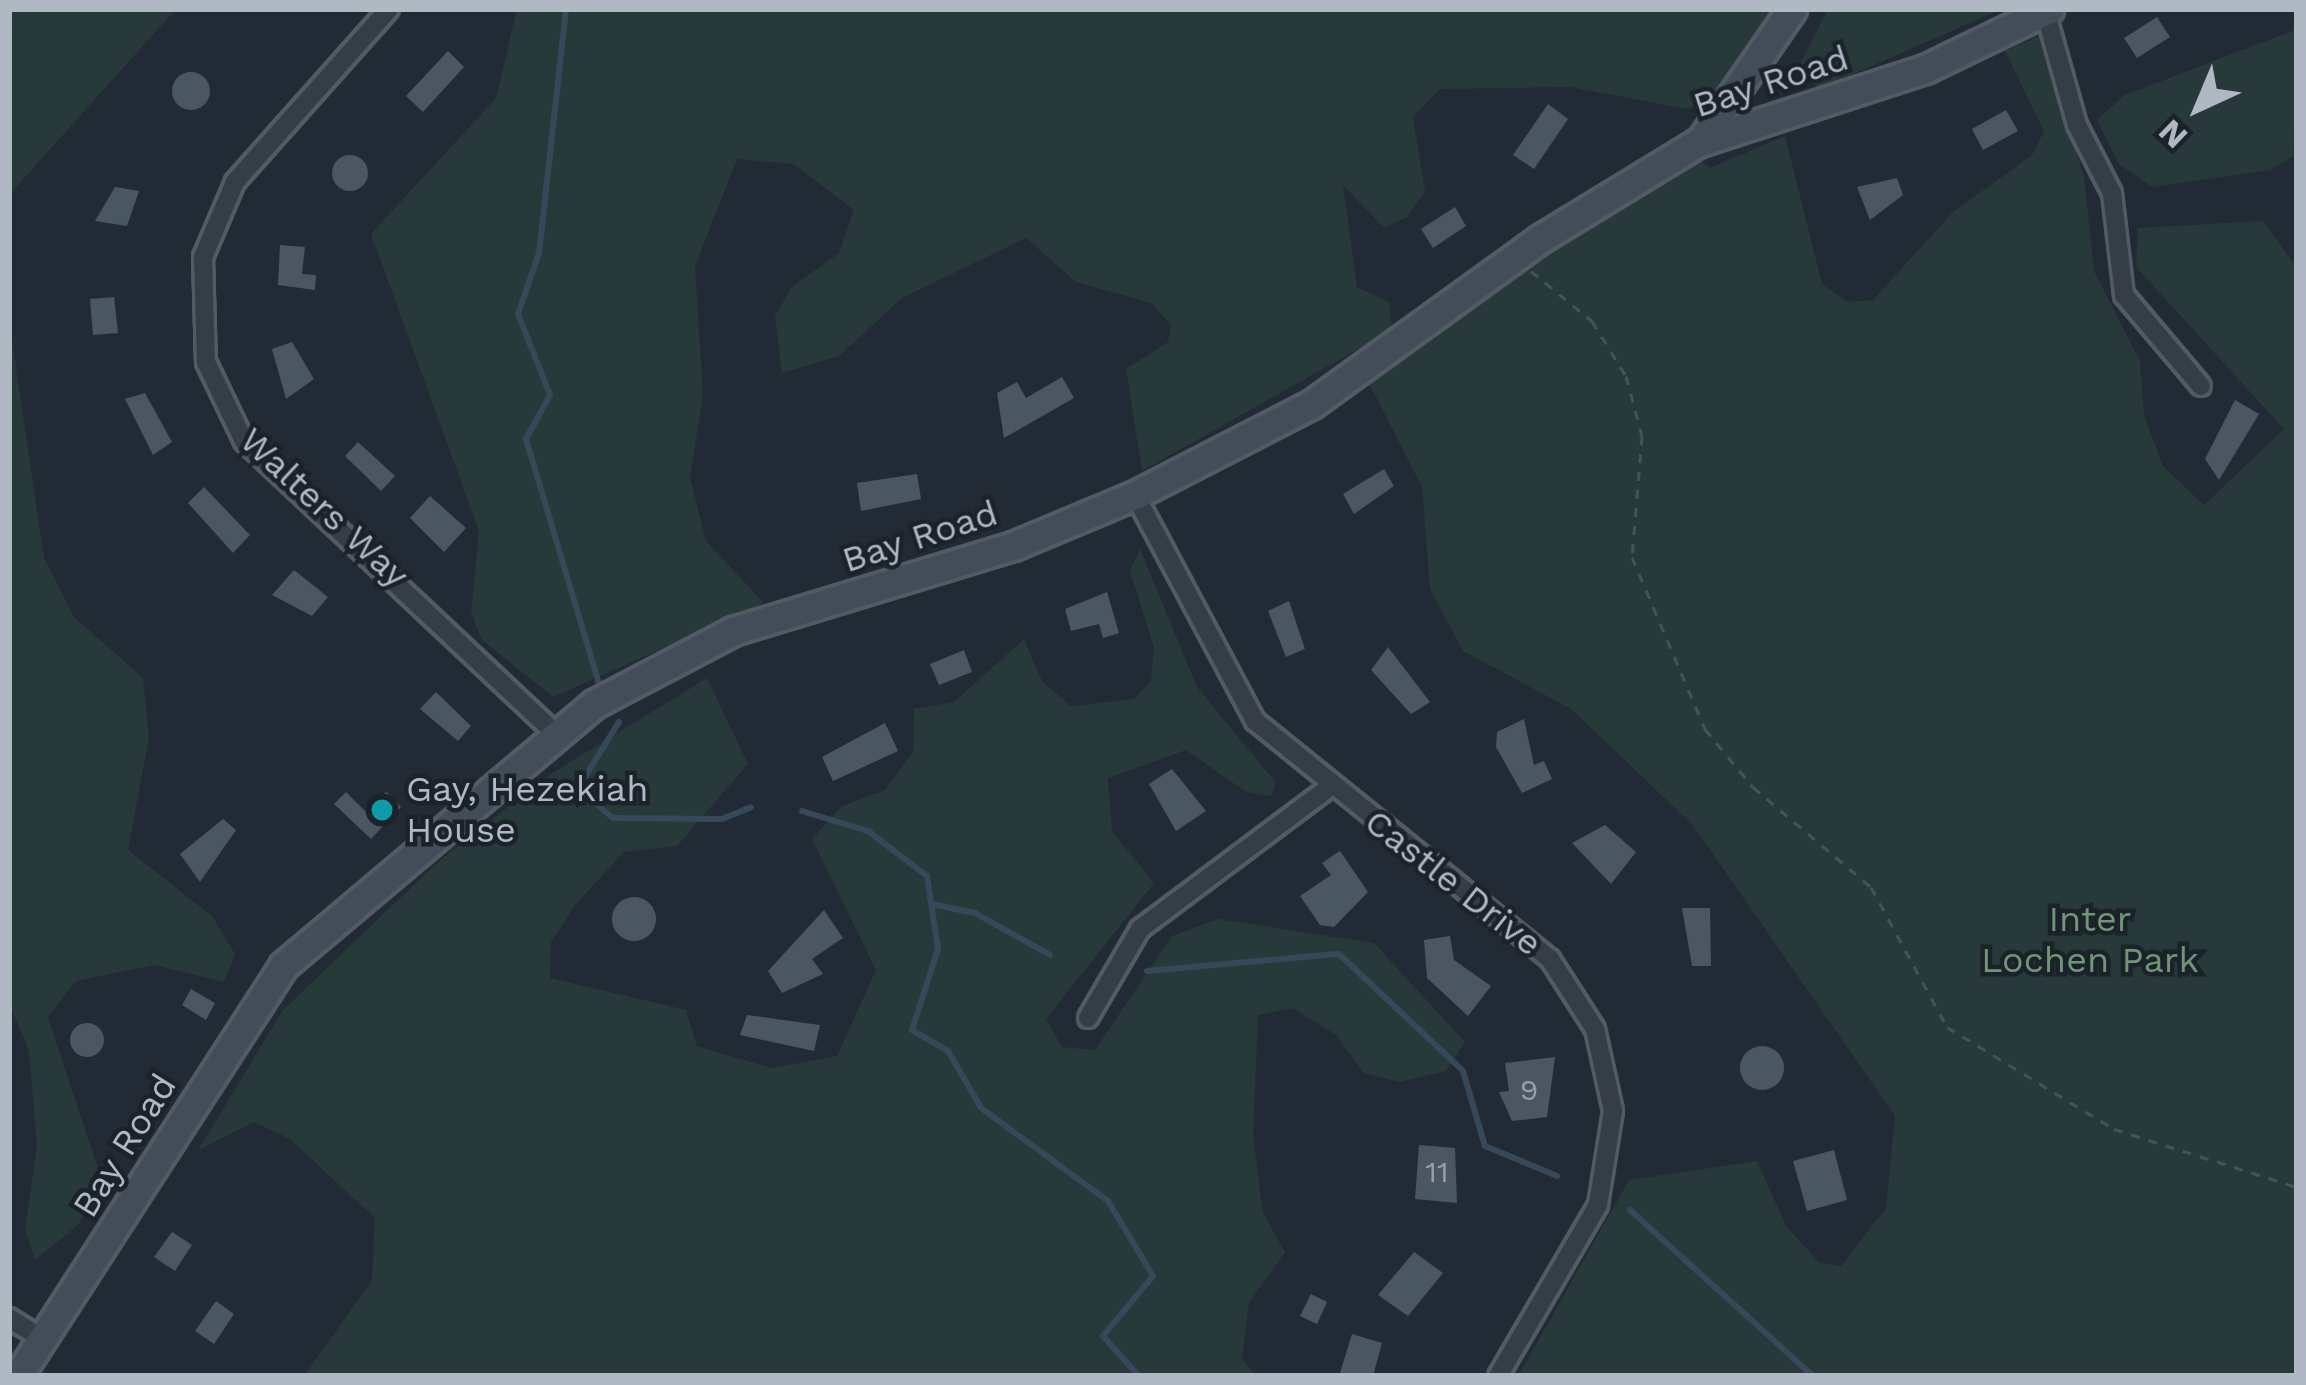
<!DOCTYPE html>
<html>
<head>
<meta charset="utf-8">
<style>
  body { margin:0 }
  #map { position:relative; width:2306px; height:1385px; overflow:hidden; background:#222b35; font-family:"Work Sans",sans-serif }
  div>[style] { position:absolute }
  .green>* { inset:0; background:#273938 }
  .stream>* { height:6px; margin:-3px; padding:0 3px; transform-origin:3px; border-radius:3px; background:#37485b }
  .building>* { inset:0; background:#4a5661 }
  .round { border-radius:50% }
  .path>* { height:3px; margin-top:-1.5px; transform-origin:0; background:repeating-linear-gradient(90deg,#435456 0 9px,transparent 0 18px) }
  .roads { filter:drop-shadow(3px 0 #525b64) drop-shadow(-3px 0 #525b64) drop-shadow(0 3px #525b64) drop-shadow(0 -3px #525b64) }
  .street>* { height:18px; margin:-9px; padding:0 9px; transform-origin:9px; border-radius:9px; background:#353d46 }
  .secondary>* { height:27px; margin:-13.5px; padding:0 13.5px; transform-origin:13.5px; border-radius:13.5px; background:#434d59 }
  .dots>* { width:33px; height:33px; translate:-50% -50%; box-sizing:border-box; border:6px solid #1b222a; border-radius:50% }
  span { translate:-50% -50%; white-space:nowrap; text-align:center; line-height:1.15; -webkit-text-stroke:9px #1b222a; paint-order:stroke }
  .number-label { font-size:30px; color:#96a0aa }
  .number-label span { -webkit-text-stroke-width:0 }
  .street-label { font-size:36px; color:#afb8c3 }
  .poi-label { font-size:36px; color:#afb8c3 }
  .left { translate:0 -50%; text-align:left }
  .park-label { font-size:36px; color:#709677 }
  .frame { position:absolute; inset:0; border:12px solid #afb8c3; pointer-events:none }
  .north { position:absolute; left:2138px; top:48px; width:120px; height:120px; -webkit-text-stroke:9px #1b222a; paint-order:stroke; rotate:224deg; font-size:33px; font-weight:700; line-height:48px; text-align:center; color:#afb8c3 }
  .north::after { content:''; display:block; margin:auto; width:42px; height:54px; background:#afb8c3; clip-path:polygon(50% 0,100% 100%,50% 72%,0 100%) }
</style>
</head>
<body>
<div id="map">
  <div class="green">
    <i style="clip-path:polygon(9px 9px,176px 9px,9px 195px)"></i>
    <i style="clip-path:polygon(517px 9px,1774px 9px,1723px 93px,1687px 109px,1571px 87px,1440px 89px,1413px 117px,1425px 192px,1407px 217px,1384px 228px,1343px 185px,1357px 287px,1389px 302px,1392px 330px,1142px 471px,1126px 369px,1168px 342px,1171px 325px,1151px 303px,1076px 282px,1026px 238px,902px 298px,839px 356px,782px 373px,775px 316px,792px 287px,839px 253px,854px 210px,794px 164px,737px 159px,695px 266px,703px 395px,690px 478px,706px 541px,764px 603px,553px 697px,482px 640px,471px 613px,479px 531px,371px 234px,496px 98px)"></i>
    <i style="clip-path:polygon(1828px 9px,2002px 9px,1819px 89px,1798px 68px)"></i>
    <i style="clip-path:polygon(2297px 29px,2293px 156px,2271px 170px,2152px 187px,2119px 164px,2097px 120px,2125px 95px)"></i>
    <i style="clip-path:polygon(2039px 36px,2084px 176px,2094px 271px,2140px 361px,2144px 415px,2163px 466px,2204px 505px,2284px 429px,2136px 267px,2138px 228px,2263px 221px,2297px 268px,2297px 1376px,1518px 1376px,1629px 1180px,1757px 1161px,1786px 1226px,1819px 1262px,1841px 1266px,1886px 1208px,1895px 1116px,1692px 824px,1571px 709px,1463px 651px,1430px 589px,1422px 487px,1369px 383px,1578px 232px,1701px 161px,1710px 168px,1785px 136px,1822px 284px,1848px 302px,1873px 300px,1952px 213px,2032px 155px,2044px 131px,2005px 51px)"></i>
    <i style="clip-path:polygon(9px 320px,44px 558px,74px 617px,143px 678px,149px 738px,128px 850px,212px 916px,235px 954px,224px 982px,154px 965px,76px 981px,48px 1017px,100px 1174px,79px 1224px,35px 1260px,25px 1230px,37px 1146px,29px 1051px,9px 1003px)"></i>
    <i style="clip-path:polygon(1140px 549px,1197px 687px,1276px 783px,1271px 796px,1246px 792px,1186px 750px,1108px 778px,1112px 831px,1154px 883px,1046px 1019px,1062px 1047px,1095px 1050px,1172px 936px,1218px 919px,1374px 943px,1465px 1042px,1446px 1071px,1399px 1082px,1364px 1073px,1336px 1035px,1293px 1008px,1258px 1015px,1253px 1136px,1263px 1213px,1285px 1252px,1249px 1303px,1242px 1359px,1256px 1376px,304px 1376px,372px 1280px,375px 1218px,290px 1139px,254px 1122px,198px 1150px,283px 1010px,439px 861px,549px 775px,707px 678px,748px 764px,677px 846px,624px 852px,576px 904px,551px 942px,550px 978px,686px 1010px,697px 1046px,772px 1068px,837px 1056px,876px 970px,812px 839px,842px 806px,885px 790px,913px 752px,914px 709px,954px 702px,1024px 639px,1042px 681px,1071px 706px,1134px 699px,1151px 681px,1154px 648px,1130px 571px)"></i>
  </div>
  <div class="stream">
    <i style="left:566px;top:9px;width:245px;rotate:96.3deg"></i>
    <i style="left:539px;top:253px;width:65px;rotate:109deg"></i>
    <i style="left:518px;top:314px;width:87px;rotate:68.4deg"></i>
    <i style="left:550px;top:395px;width:50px;rotate:118.6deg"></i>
    <i style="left:526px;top:439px;width:259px;rotate:73.4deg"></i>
    <i style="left:619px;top:722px;width:78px;rotate:121.8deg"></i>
    <i style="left:578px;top:788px;width:46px;rotate:40.6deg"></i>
    <i style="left:613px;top:818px;width:109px;rotate:0.5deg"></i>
    <i style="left:722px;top:819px;width:31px;rotate:-22deg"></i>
    <i style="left:802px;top:811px;width:69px;rotate:16.9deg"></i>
    <i style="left:868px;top:831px;width:74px;rotate:37.3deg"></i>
    <i style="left:927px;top:876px;width:74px;rotate:81.4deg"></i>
    <i style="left:938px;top:949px;width:85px;rotate:107.8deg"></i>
    <i style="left:912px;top:1030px;width:42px;rotate:30.3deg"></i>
    <i style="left:948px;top:1051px;width:66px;rotate:59.9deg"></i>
    <i style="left:981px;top:1108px;width:157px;rotate:36.2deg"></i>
    <i style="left:1108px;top:1201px;width:87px;rotate:59deg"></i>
    <i style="left:1153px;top:1276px;width:78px;rotate:129.8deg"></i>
    <i style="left:1103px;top:1336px;width:54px;rotate:48deg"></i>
    <i style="left:931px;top:904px;width:45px;rotate:11.6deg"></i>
    <i style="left:975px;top:913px;width:86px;rotate:29.2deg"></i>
    <i style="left:1147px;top:971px;width:193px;rotate:-5.1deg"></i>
    <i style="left:1339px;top:954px;width:170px;rotate:43.3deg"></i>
    <i style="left:1463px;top:1071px;width:78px;rotate:73.7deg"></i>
    <i style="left:1485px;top:1146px;width:78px;rotate:22.6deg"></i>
    <i style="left:1630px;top:1210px;width:247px;rotate:42.2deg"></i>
  </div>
  <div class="building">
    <i style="clip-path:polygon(2157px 17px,2170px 37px,2137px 58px,2124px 38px)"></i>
    <i style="clip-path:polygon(448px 51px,464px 67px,423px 112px,406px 96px)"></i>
    <i class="round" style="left:172px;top:72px;width:38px;height:38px"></i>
    <i style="clip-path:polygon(1548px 104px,1568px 119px,1534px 169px,1513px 155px)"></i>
    <i style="clip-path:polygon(2006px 110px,2018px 131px,1983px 150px,1972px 129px)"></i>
    <i class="round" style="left:332px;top:155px;width:36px;height:36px"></i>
    <i style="clip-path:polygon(1897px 178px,1903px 195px,1870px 220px,1857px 187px)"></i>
    <i style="clip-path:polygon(115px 187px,139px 191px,127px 226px,95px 221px)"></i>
    <i style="clip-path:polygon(1455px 207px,1466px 226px,1433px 248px,1421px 229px)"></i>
    <i style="clip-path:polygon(280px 245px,305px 247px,302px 274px,316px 275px,315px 290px,278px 285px)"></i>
    <i style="clip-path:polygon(114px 297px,118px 333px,93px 335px,90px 299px)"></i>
    <i style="clip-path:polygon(292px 342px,314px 379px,286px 399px,272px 349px)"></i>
    <i style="clip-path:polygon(1062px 377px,1074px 398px,1004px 438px,997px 393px,1017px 382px,1026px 398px)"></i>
    <i style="clip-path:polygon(145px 393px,172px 442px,153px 455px,125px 399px)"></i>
    <i style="clip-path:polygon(2235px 400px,2259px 414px,2219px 480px,2205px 459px)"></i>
    <i style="clip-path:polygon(358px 442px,395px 476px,381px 491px,345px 456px)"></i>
    <i style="clip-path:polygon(1384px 469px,1394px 486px,1354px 514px,1343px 494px)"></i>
    <i style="clip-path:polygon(917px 474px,921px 499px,861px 511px,857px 483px)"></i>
    <i style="clip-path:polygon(204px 487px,250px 535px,233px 553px,188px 503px)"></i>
    <i style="clip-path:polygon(430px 496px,466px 528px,444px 552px,410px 518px)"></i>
    <i style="clip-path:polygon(294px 570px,328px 597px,312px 616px,272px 595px)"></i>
    <i style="clip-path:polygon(1107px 592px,1119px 633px,1103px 638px,1099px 624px,1071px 631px,1065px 609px)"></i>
    <i style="clip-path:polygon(1289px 601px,1305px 649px,1286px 657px,1268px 611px)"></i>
    <i style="clip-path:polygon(1388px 647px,1430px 702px,1411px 714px,1371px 670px)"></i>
    <i style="clip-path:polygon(964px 650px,972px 672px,939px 685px,930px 664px)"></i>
    <i style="clip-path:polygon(436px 692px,471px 726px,458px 741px,420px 709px)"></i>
    <i style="clip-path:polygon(1524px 719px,1534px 765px,1544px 761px,1552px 779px,1522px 793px,1496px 747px,1497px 732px)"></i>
    <i style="clip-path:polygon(885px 723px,898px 751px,833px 781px,822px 757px)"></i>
    <i style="clip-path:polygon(1172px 769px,1206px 811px,1176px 831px,1149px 784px)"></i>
    <i style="clip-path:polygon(346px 792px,365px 811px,386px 792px,401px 807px,371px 839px,334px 804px)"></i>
    <i style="clip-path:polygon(223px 819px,236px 830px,200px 882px,180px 854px)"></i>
    <i style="clip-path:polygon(1605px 825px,1636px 852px,1611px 884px,1572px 843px)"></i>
    <i style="clip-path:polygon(1340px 851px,1368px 892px,1334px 927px,1320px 925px,1300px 896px,1331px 875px,1322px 863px)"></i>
    <i class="round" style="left:612px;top:897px;width:44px;height:44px"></i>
    <i style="clip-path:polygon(1682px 908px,1710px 908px,1711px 966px,1692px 966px)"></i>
    <i style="clip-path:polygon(824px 910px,843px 938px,812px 959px,823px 974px,782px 993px,768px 971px)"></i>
    <i style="clip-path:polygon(1450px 936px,1454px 960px,1491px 986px,1468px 1016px,1427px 978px,1424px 940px)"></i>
    <i style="clip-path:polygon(191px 989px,215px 1003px,206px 1020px,182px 1005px)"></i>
    <i style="clip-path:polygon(747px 1015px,820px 1025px,814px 1051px,740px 1035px)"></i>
    <i class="round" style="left:70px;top:1023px;width:34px;height:34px"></i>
    <i class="round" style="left:1740px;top:1046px;width:44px;height:44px"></i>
    <i style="clip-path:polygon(1555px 1057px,1547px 1117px,1512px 1121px,1499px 1092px,1509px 1091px,1505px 1063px)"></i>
    <i style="clip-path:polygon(1419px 1145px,1455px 1148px,1457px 1203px,1415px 1199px)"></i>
    <i style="clip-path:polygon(1834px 1150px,1847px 1200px,1807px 1211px,1793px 1161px)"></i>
    <i style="clip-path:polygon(172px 1232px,192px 1245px,175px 1271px,154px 1257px)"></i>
    <i style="clip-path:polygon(1414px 1252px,1443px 1273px,1408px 1316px,1378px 1295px)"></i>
    <i style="clip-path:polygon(1311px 1294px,1327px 1302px,1317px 1324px,1300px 1316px)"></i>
    <i style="clip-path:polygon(216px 1301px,234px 1314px,214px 1344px,195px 1331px)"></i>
    <i style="clip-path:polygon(1352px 1334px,1382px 1343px,1373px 1376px,1339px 1376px)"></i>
  </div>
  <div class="path">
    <i style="left:1531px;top:271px;width:79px;rotate:39.3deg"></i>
    <i style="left:1592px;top:321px;width:65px;rotate:58.3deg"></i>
    <i style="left:1626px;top:376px;width:62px;rotate:75.1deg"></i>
    <i style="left:1642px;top:436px;width:121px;rotate:94.7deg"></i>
    <i style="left:1632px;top:557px;width:187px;rotate:67deg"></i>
    <i style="left:1705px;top:729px;width:75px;rotate:50.4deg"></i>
    <i style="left:1753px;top:787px;width:155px;rotate:40.3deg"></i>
    <i style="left:1871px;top:887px;width:159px;rotate:61.5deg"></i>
    <i style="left:1947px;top:1027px;width:196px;rotate:31.4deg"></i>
    <i style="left:2114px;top:1129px;width:192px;rotate:17.6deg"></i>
  </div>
  <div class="roads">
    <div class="street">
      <i style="left:389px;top:9px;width:232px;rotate:131.7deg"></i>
      <i style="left:235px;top:182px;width:82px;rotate:113.1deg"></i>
      <i style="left:203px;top:257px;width:105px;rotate:88.4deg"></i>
      <i style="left:206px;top:362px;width:88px;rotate:64.3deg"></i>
      <i style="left:244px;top:441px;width:427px;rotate:43.2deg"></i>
      <i style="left:2045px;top:11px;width:118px;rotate:74.3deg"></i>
      <i style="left:2077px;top:125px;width:76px;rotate:62.8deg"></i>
      <i style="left:2112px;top:193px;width:103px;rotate:83.3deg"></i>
      <i style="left:2124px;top:295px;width:119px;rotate:49.8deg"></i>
      <i style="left:1135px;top:495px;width:256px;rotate:62deg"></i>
      <i style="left:1255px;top:721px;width:379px;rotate:38.9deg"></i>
      <i style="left:1550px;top:959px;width:83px;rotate:57.3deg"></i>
      <i style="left:1595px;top:1029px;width:84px;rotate:77.6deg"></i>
      <i style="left:1613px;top:1111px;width:95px;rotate:99.1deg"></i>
      <i style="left:1598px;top:1205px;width:198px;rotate:120.3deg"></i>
      <i style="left:1088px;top:1018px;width:103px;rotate:-59.7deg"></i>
      <i style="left:1140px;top:929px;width:237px;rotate:-36.8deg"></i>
      <i style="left:9px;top:1318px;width:39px;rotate:32deg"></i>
    </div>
    <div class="secondary">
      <i style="left:1704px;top:136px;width:155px;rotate:-55.3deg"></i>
      <i style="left:18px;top:1376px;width:488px;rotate:-57.1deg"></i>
      <i style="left:283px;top:966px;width:407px;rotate:-40.1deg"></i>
      <i style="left:594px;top:704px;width:157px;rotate:-27.7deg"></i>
      <i style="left:733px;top:631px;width:293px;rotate:-16.9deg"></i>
      <i style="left:1013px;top:546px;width:132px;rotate:-22.7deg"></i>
      <i style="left:1135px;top:495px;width:199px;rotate:-27.2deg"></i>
      <i style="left:1312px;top:404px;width:281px;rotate:-35.9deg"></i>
      <i style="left:1540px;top:239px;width:184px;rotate:-31.4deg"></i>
      <i style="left:1697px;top:143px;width:240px;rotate:-18deg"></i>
      <i style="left:1925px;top:69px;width:138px;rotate:-25.8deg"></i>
    </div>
  </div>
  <div class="dots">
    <i style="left:382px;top:810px;background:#0f9aa8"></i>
  </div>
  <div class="number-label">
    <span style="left:1529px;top:1090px">9</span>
    <span style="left:1437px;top:1172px">11</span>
  </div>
  <div class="street-label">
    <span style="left:1771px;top:82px;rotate:-18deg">Bay Road</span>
    <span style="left:324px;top:508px;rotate:43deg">Walters Way</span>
    <span style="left:920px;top:537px;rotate:-18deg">Bay Road</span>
    <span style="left:1453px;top:883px;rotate:38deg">Castle Drive</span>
    <span style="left:125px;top:1146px;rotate:-58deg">Bay Road</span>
  </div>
  <div class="poi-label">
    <span class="left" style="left:406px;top:810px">Gay, Hezekiah<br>House</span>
  </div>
  <div class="park-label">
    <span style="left:2090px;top:940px">Inter<br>Lochen Park</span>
  </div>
  <div class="frame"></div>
  <div class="north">N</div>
</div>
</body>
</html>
